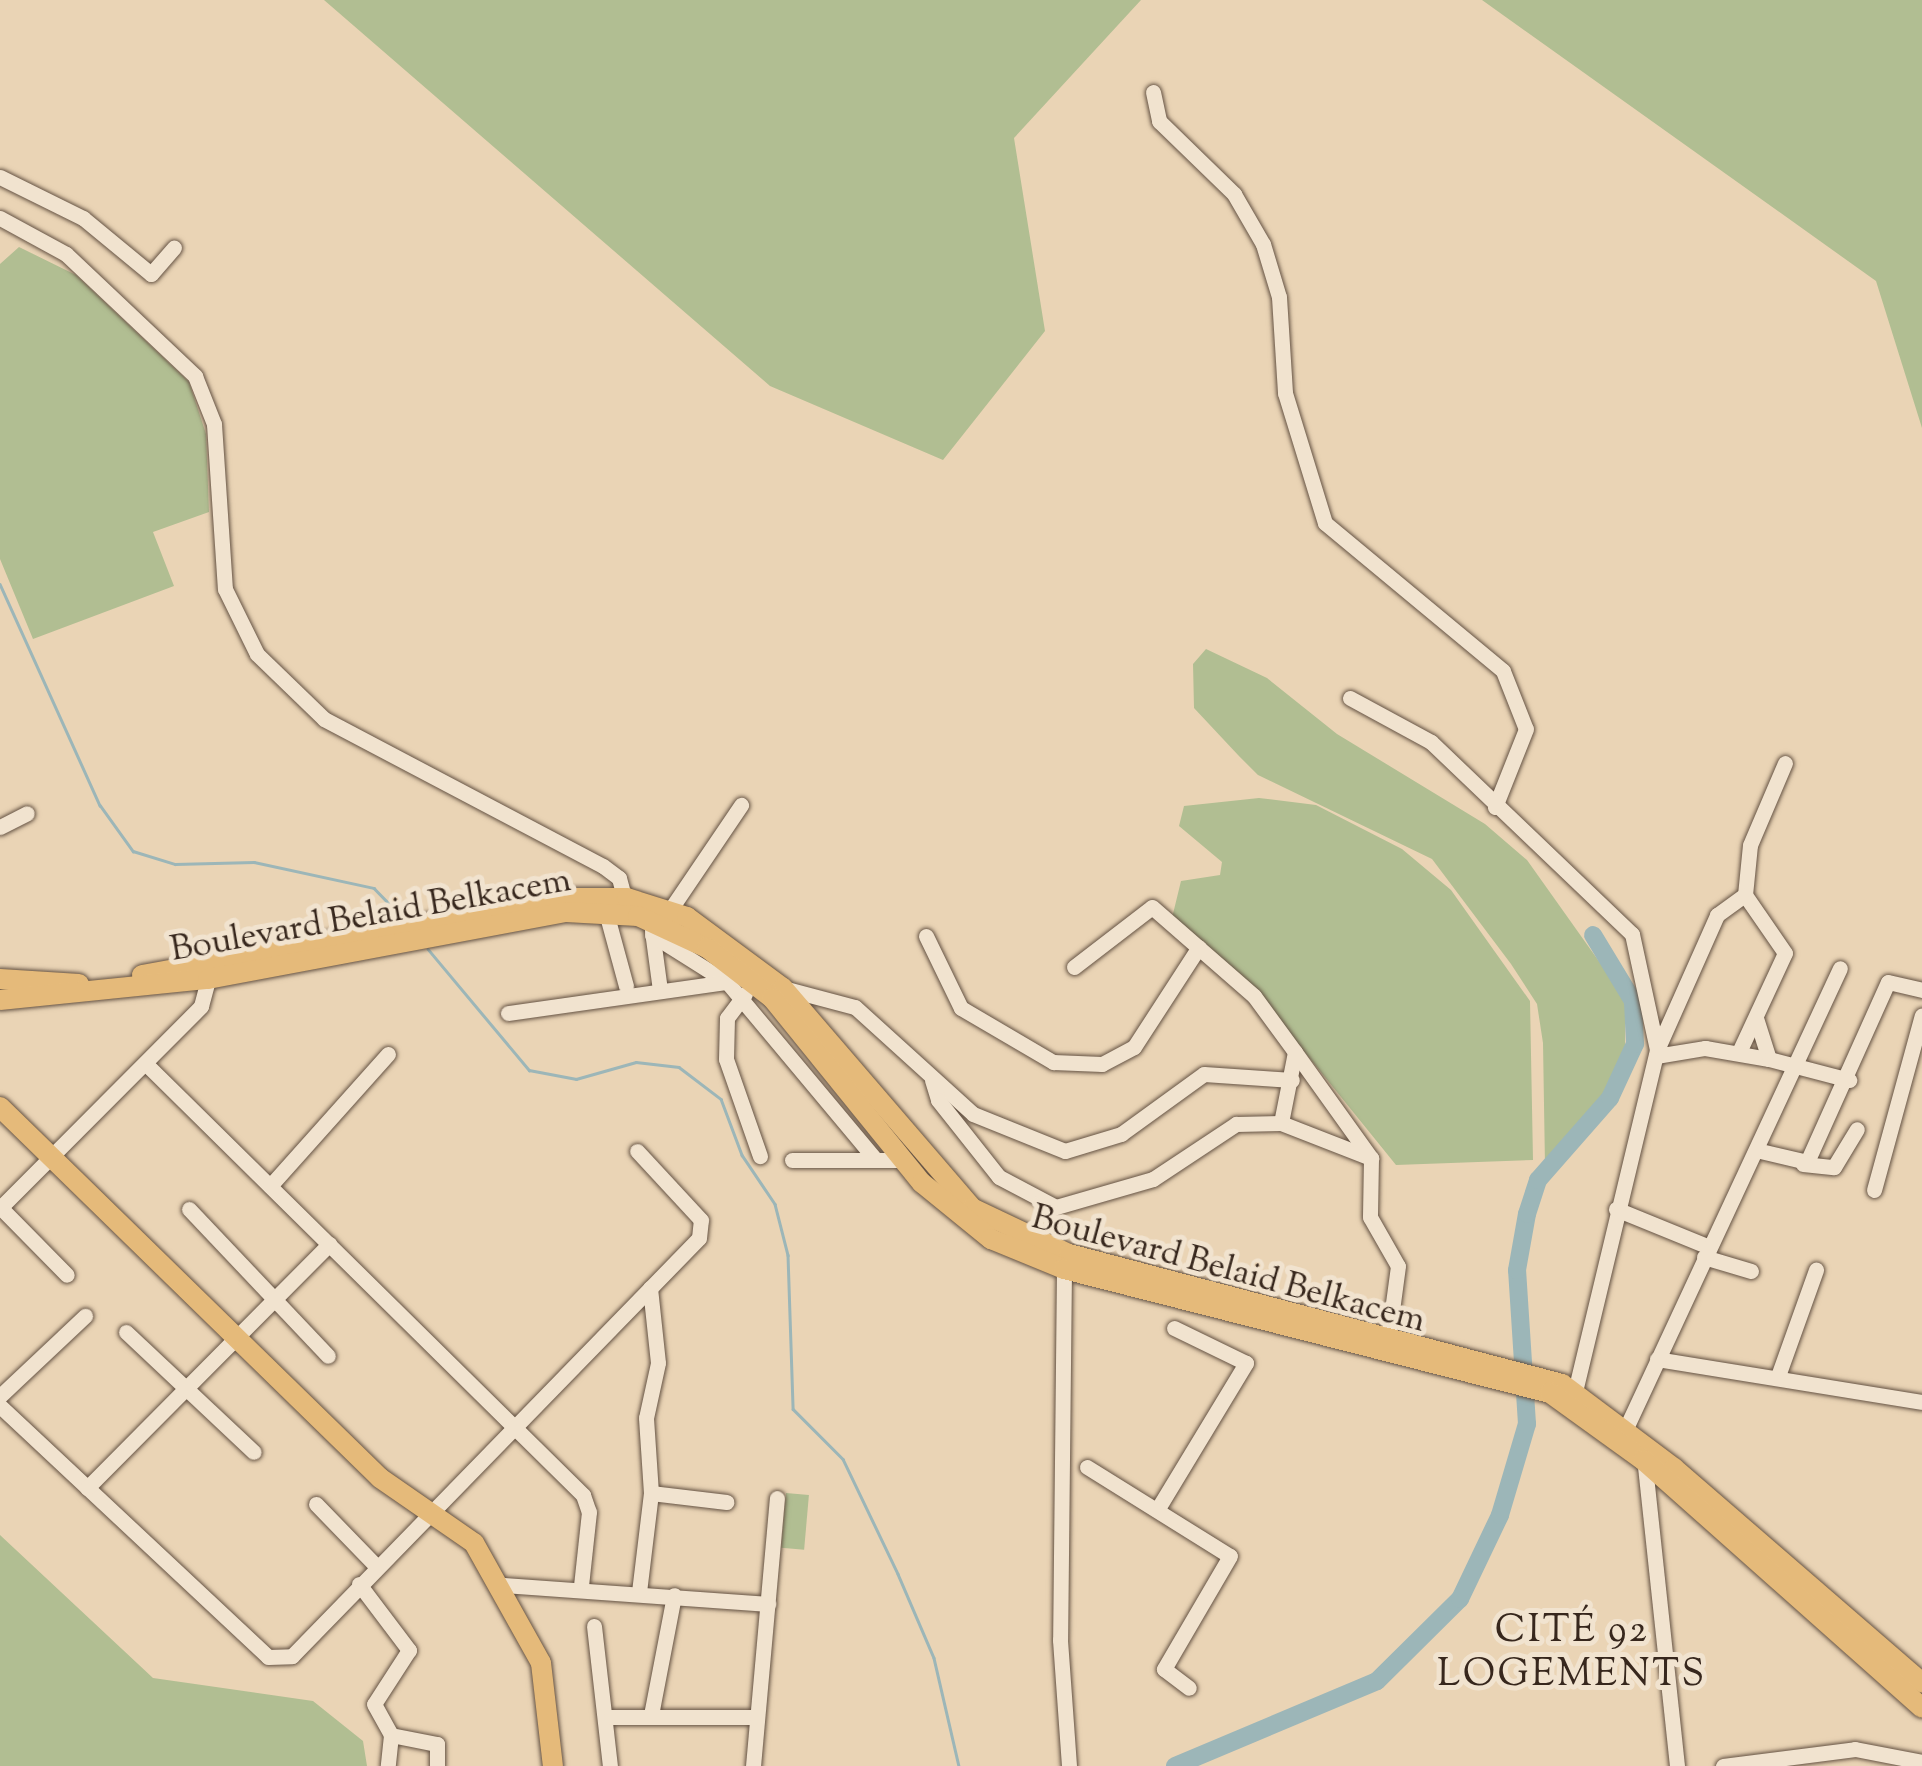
<!DOCTYPE html>
<meta charset="utf-8">
<style>
body{margin:0}
#map{position:relative;width:1922px;height:1766px;overflow:hidden;background:#ead4b5;font-family:"Sorts Mill Goudy",serif}
div>[style]{position:absolute}
[style*='--x']{left:calc(var(--x)*1px);top:calc(var(--y)*1px);width:calc(var(--w)*1px);rotate:calc(var(--a)*1deg)}
.green>*{inset:0;background:#b1be92;transform-origin:0 0}
.stream>*{height:2.5px;margin:-1.25px;padding:0 1.25px;transform-origin:1.25px;border-radius:1.25px;background:#9cb6b8}
.river>*{height:18px;margin:-9px;padding:0 9px;transform-origin:9px;border-radius:9px;background:#9cb6b8}
.roads{filter:drop-shadow(0 0 2px #645243) drop-shadow(0 0 2px #645243)}
.minor>*{height:15px;margin:-7.5px;padding:0 7.5px;transform-origin:7.5px;border-radius:7.5px;background:#f1e3cf}
.major>*{height:20px;margin:-10px;padding:0 10px;transform-origin:10px;border-radius:10px;background:#e5ba7a}
span{translate:-50% -50%;white-space:nowrap;text-align:center;line-height:1.15;-webkit-text-stroke:10px #f1e3cf;paint-order:stroke}
.street-label{font-size:35px;color:#37271d}
.neighbourhood-label{font-size:38px;color:#37271d;letter-spacing:2.5px}
</style>
<div id="map">
<div class="green">
<i style="clip-path:polygon(324px 0,1141px 0,1014px 138px,1045px 331px,943px 460px,770px 386px)"></i>
<i style="clip-path:polygon(1482px 0,1922px 0,1922px 428px,1876px 281px)"></i>
<i style="clip-path:polygon(19px 247px,76px 275px,189px 382px,206px 434px,209px 512px,153px 532px,174px 586px,33px 639px,0 559px,0 264px)"></i>
<i style="clip-path:polygon(1206px 649px,1267px 678px,1337px 734px,1485px 824px,1527px 860px,1625px 998px,1625px 1054px,1606px 1095px,1545px 1166px,1543px 1043px,1537px 1004px,1511px 964px,1432px 859px,1258px 775px,1238px 755px,1194px 708px,1193px 664px)"></i>
<i style="clip-path:polygon(1259px 798px,1316px 805px,1402px 849px,1451px 890px,1530px 1001px,1533px 1160px,1396px 1165px,1252px 987px,1171px 922px,1181px 881px,1220px 875px,1222px 862px,1179px 826px,1184px 806px)"></i>
<i style="left:786px;top:1493px;width:23px;height:55px;rotate:5deg"></i>
<i style="clip-path:polygon(0 1535px,153px 1678px,313px 1701px,363px 1741px,367px 1766px,0 1766px)"></i>
</div>
<div class="stream">
<i style="--x:0;--y:584;--w:243;--a:65.7"></i>
<i style="--x:100;--y:805;--w:57;--a:54.3"></i>
<i style="--x:133;--y:851;--w:44;--a:17.2"></i>
<i style="--x:175;--y:864;--w:79;--a:-1.5"></i>
<i style="--x:254;--y:862;--w:123;--a:12.2"></i>
<i style="--x:374;--y:888;--w:43;--a:45.9"></i>
<i style="--x:428;--y:949;--w:158;--a:50.1"></i>
<i style="--x:529;--y:1070;--w:48;--a:10.8"></i>
<i style="--x:576;--y:1079;--w:62;--a:-15.8"></i>
<i style="--x:636;--y:1062;--w:43;--a:6.6"></i>
<i style="--x:679;--y:1067;--w:53;--a:37.3"></i>
<i style="--x:721;--y:1099;--w:60;--a:69.4"></i>
<i style="--x:742;--y:1155;--w:59;--a:56"></i>
<i style="--x:775;--y:1204;--w:53;--a:75.7"></i>
<i style="--x:788;--y:1255;--w:154;--a:88.1"></i>
<i style="--x:793;--y:1409;--w:71;--a:45"></i>
<i style="--x:843;--y:1459;--w:127;--a:64.4"></i>
<i style="--x:898;--y:1574;--w:91;--a:66.8"></i>
<i style="--x:934;--y:1658;--w:111;--a:77"></i>
</div>
<div class="river">
<i style="--x:1175;--y:1766;--w:219;--a:-22.8"></i>
<i style="--x:1377;--y:1681;--w:117;--a:-44.7"></i>
<i style="--x:1460;--y:1599;--w:93;--a:-64.5"></i>
<i style="--x:1500;--y:1515;--w:95;--a:-73.5"></i>
<i style="--x:1527;--y:1424;--w:154;--a:-93.7"></i>
<i style="--x:1517;--y:1270;--w:57;--a:-79.9"></i>
<i style="--x:1527;--y:1214;--w:36;--a:-72"></i>
<i style="--x:1538;--y:1180;--w:109;--a:-48.7"></i>
<i style="--x:1610;--y:1098;--w:60;--a:-65.2"></i>
<i style="--x:1635;--y:1044;--w:43;--a:-92.7"></i>
<i style="--x:1633;--y:1001;--w:77;--a:-121.2"></i>
</div>
<div class="roads">
<div class="minor">
<i style="--x:1153;--y:92;--w:30;--a:78"></i>
<i style="--x:1159;--y:121;--w:105;--a:44.2"></i>
<i style="--x:1234;--y:194;--w:58;--a:59.9"></i>
<i style="--x:1263;--y:244;--w:55;--a:73.2"></i>
<i style="--x:1279;--y:297;--w:96;--a:86.4"></i>
<i style="--x:1285;--y:393;--w:136;--a:72.9"></i>
<i style="--x:1325;--y:523;--w:231;--a:39.7"></i>
<i style="--x:1503;--y:671;--w:62;--a:68.4"></i>
<i style="--x:1526;--y:729;--w:84;--a:111.7"></i>
<i style="--x:0;--y:177;--w:93;--a:26.3"></i>
<i style="--x:83;--y:218;--w:88;--a:39.5"></i>
<i style="--x:151;--y:274;--w:35;--a:-49"></i>
<i style="--x:0;--y:218;--w:75;--a:28.6"></i>
<i style="--x:66;--y:254;--w:178;--a:43.4"></i>
<i style="--x:195;--y:376;--w:52;--a:68.4"></i>
<i style="--x:214;--y:424;--w:165;--a:86.2"></i>
<i style="--x:225;--y:589;--w:72;--a:63.8"></i>
<i style="--x:257;--y:654;--w:93;--a:44.1"></i>
<i style="--x:324;--y:719;--w:315;--a:27.8"></i>
<i style="--x:603;--y:866;--w:20;--a:37"></i>
<i style="--x:619;--y:878;--w:28;--a:75"></i>
<i style="--x:1350;--y:698;--w:92;--a:28.5"></i>
<i style="--x:1431;--y:742;--w:278;--a:43.7"></i>
<i style="--x:1632;--y:934;--w:119;--a:77.8"></i>
<i style="--x:1657;--y:1050;--w:351;--a:103.5"></i>
<i style="--x:0;--y:827;--w:30;--a:-27"></i>
<i style="--x:604;--y:905;--w:84;--a:74.8"></i>
<i style="--x:670;--y:910;--w:127;--a:-55.9"></i>
<i style="--x:652;--y:931;--w:60;--a:82.3"></i>
<i style="--x:652;--y:935;--w:89;--a:32.1"></i>
<i style="--x:926;--y:936;--w:80;--a:64.1"></i>
<i style="--x:961;--y:1008;--w:107;--a:30.4"></i>
<i style="--x:1053;--y:1062;--w:49;--a:2.3"></i>
<i style="--x:1102;--y:1064;--w:36;--a:-28"></i>
<i style="--x:1134;--y:1047;--w:119;--a:-57"></i>
<i style="--x:1074;--y:967;--w:98;--a:-37.6"></i>
<i style="--x:1152;--y:907;--w:135;--a:41.1"></i>
<i style="--x:1254;--y:996;--w:69;--a:53.8"></i>
<i style="--x:1295;--y:1052;--w:72;--a:101.2"></i>
<i style="--x:1281;--y:1123;--w:97;--a:21.3"></i>
<i style="--x:1371;--y:1158;--w:59;--a:91"></i>
<i style="--x:1370;--y:1217;--w:56;--a:60.3"></i>
<i style="--x:1398;--y:1266;--w:82;--a:97.7"></i>
<i style="--x:783;--y:988;--w:74;--a:14.8"></i>
<i style="--x:855;--y:1007;--w:159;--a:42.2"></i>
<i style="--x:973;--y:1114;--w:99;--a:21.9"></i>
<i style="--x:1065;--y:1151;--w:59;--a:-16.9"></i>
<i style="--x:1121;--y:1134;--w:102;--a:-35.9"></i>
<i style="--x:1204;--y:1074;--w:88;--a:3.9"></i>
<i style="--x:745;--y:994;--w:30;--a:127"></i>
<i style="--x:727;--y:1018;--w:41;--a:91.4"></i>
<i style="--x:726;--y:1059;--w:103;--a:70.7"></i>
<i style="--x:508;--y:1013;--w:221;--a:-8.1"></i>
<i style="--x:727;--y:982;--w:229;--a:50.1"></i>
<i style="--x:1657;--y:1050;--w:148;--a:-66"></i>
<i style="--x:1717;--y:915;--w:34;--a:-36"></i>
<i style="--x:1745;--y:895;--w:50;--a:-84.3"></i>
<i style="--x:1750;--y:845;--w:89;--a:-66.9"></i>
<i style="--x:1295;--y:1052;--w:130;--a:54.4"></i>
<i style="--x:1739;--y:1052;--w:109;--a:-65.1"></i>
<i style="--x:1785;--y:953;--w:70;--a:-124.6"></i>
<i style="--x:1656;--y:1056;--w:50;--a:-9.3"></i>
<i style="--x:1705;--y:1048;--w:65;--a:9.8"></i>
<i style="--x:1769;--y:1059;--w:43;--a:-107.6"></i>
<i style="--x:1769;--y:1059;--w:83;--a:14.7"></i>
<i style="--x:146;--y:1064;--w:614;--a:44.6"></i>
<i style="--x:583;--y:1495;--w:18;--a:71"></i>
<i style="--x:589;--y:1512;--w:74;--a:96.2"></i>
<i style="--x:932;--y:1080;--w:21;--a:73"></i>
<i style="--x:938;--y:1100;--w:98;--a:51.6"></i>
<i style="--x:999;--y:1177;--w:64;--a:27.8"></i>
<i style="--x:1056;--y:1207;--w:101;--a:-16.1"></i>
<i style="--x:1153;--y:1179;--w:100;--a:-33.5"></i>
<i style="--x:1236;--y:1124;--w:45;--a:-1.3"></i>
<i style="--x:1756;--y:1150;--w:52;--a:13.2"></i>
<i style="--x:1807;--y:1162;--w:197;--a:-65.8"></i>
<i style="--x:1888;--y:982;--w:35;--a:13"></i>
<i style="--x:792;--y:1160;--w:112;--a:0"></i>
<i style="--x:1803;--y:1164;--w:31;--a:6"></i>
<i style="--x:1834;--y:1167;--w:44;--a:-58.8"></i>
<i style="--x:270;--y:1186;--w:177;--a:-48.2"></i>
<i style="--x:1874;--y:1190;--w:181;--a:-74.7"></i>
<i style="--x:0;--y:1207;--w:95;--a:45.4"></i>
<i style="--x:0;--y:1208;--w:285;--a:-45.1"></i>
<i style="--x:201;--y:1006;--w:28;--a:-75"></i>
<i style="--x:189;--y:1209;--w:202;--a:46.6"></i>
<i style="--x:1616;--y:1209;--w:100;--a:22.2"></i>
<i style="--x:1704;--y:1257;--w:49;--a:16.6"></i>
<i style="--x:1064;--y:1269;--w:371;--a:90.6"></i>
<i style="--x:1060;--y:1640;--w:126;--a:85.9"></i>
<i style="--x:650;--y:1288;--w:75;--a:83.9"></i>
<i style="--x:658;--y:1363;--w:56;--a:102.3"></i>
<i style="--x:646;--y:1418;--w:75;--a:86.2"></i>
<i style="--x:126;--y:1332;--w:175;--a:43.2"></i>
<i style="--x:1657;--y:1359;--w:268;--a:9.2"></i>
<i style="--x:1778;--y:1376;--w:113;--a:-70.3"></i>
<i style="--x:0;--y:1396;--w:117;--a:-43.3"></i>
<i style="--x:0;--y:1406;--w:367;--a:43.1"></i>
<i style="--x:268;--y:1657;--w:24;--a:-2"></i>
<i style="--x:292;--y:1656;--w:583;--a:-45.76"></i>
<i style="--x:699;--y:1238;--w:18;--a:-84"></i>
<i style="--x:701;--y:1220;--w:94;--a:-132.8"></i>
<i style="--x:1626;--y:1428;--w:507;--a:-65.05"></i>
<i style="--x:1644;--y:1457;--w:311;--a:83.9"></i>
<i style="--x:1087;--y:1467;--w:168;--a:31.9"></i>
<i style="--x:1230;--y:1556;--w:131;--a:120.3"></i>
<i style="--x:1164;--y:1669;--w:31;--a:37"></i>
<i style="--x:87;--y:1488;--w:344;--a:-45.2"></i>
<i style="--x:316;--y:1504;--w:86;--a:45.9"></i>
<i style="--x:1157;--y:1510;--w:172;--a:-58.8"></i>
<i style="--x:1246;--y:1363;--w:80;--a:-154.1"></i>
<i style="--x:359;--y:1584;--w:83;--a:52.9"></i>
<i style="--x:409;--y:1650;--w:64;--a:122.9"></i>
<i style="--x:374;--y:1704;--w:35;--a:61"></i>
<i style="--x:391;--y:1735;--w:31;--a:96"></i>
<i style="--x:504;--y:1585;--w:265;--a:4.1"></i>
<i style="--x:639;--y:1592;--w:100;--a:-83.1"></i>
<i style="--x:651;--y:1493;--w:76;--a:6.8"></i>
<i style="--x:594;--y:1626;--w:141;--a:83.5"></i>
<i style="--x:651;--y:1715;--w:122;--a:-79.1"></i>
<i style="--x:611;--y:1717;--w:146;--a:0"></i>
<i style="--x:391;--y:1735;--w:47;--a:11.1"></i>
<i style="--x:437;--y:1744;--w:22;--a:90"></i>
<i style="--x:753;--y:1766;--w:269;--a:-84.9"></i>
<i style="--x:1723;--y:1766;--w:133;--a:-7.3"></i>
<i style="--x:1855;--y:1749;--w:68;--a:11"></i>
</div>
<div class="major">
<i style="--x:142;--y:975;--w:430;--a:-10.3"></i>
<i style="--x:565;--y:898;--w:62;--a:0"></i>
<i style="--x:627;--y:898;--w:63;--a:17.6"></i>
<i style="--x:687;--y:917;--w:119;--a:36.5"></i>
<i style="--x:783;--y:988;--w:290;--a:49.3"></i>
<i style="--x:972;--y:1208;--w:107;--a:25.4"></i>
<i style="--x:1069;--y:1254;--w:510;--a:14.77"></i>
<i style="--x:1562;--y:1384;--w:140;--a:36.9"></i>
<i style="--x:1674;--y:1468;--w:328;--a:40.9"></i>
<i style="--x:0;--y:979;--w:79;--a:3.6"></i>
<i style="--x:0;--y:1000;--w:209;--a:-5.8"></i>
<i style="--x:208;--y:979;--w:364;--a:-10.6"></i>
<i style="--x:566;--y:912;--w:72;--a:3.2"></i>
<i style="--x:638;--y:916;--w:76;--a:24.9"></i>
<i style="--x:707;--y:948;--w:82;--a:37.6"></i>
<i style="--x:772;--y:998;--w:238;--a:51"></i>
<i style="--x:922;--y:1183;--w:89;--a:39.1"></i>
<i style="--x:991;--y:1239;--w:79;--a:22.3"></i>
<i style="--x:1064;--y:1269;--w:502;--a:14.31"></i>
<i style="--x:1550;--y:1393;--w:115;--a:35.8"></i>
<i style="--x:1643;--y:1460;--w:373;--a:41.6"></i>
<i style="--x:0;--y:1107;--w:531;--a:44.31"></i>
<i style="--x:380;--y:1478;--w:114;--a:34.7"></i>
<i style="--x:474;--y:1543;--w:137;--a:60.8"></i>
<i style="--x:541;--y:1663;--w:104;--a:83.4"></i>
</div>
</div>
<div class="street-label">
<span style="left:371px;top:917px;rotate:-10deg">Boulevard Belaid Belkacem</span>
<span style="left:1228px;top:1271px;rotate:15deg">Boulevard Belaid Belkacem</span>
</div>
<div class="neighbourhood-label">
<span style="left:1572px;top:1655px">CITÉ 92<br>LOGEMENTS</span>
</div>
</div>
